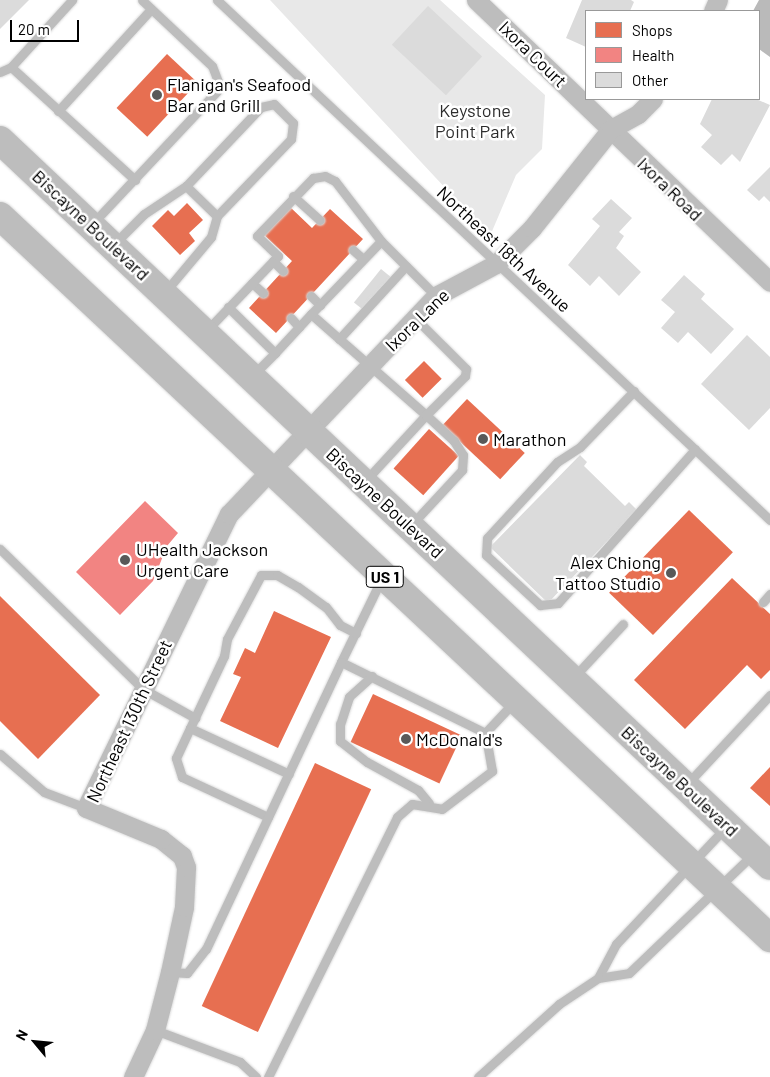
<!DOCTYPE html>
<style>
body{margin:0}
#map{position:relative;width:770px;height:1077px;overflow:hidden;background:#fff;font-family:Barlow,sans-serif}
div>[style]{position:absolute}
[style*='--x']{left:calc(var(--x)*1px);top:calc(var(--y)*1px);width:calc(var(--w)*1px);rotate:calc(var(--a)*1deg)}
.green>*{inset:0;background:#e8e8e8}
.water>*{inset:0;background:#bababa}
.shops>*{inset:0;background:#e76f51;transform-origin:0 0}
.health>*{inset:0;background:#f28482}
.building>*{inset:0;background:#dbdbdb;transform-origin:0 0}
.roads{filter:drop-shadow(0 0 1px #dbdbdb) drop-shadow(0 0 1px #dbdbdb)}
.service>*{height:9px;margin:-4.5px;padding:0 4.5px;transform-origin:4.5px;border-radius:4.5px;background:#bdbdbd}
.minor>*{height:19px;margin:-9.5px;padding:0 9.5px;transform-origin:9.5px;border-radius:9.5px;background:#bdbdbd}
.primary>*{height:28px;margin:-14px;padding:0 14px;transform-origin:14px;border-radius:14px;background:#bdbdbd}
.dots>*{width:14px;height:14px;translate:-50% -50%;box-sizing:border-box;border:2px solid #fff;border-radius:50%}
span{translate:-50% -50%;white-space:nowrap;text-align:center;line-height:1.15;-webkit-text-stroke:5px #fff;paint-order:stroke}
.shield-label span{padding:1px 4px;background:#fff;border:1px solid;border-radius:4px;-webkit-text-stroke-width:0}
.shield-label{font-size:16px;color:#000;font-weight:700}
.street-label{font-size:18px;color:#000}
.poi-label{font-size:18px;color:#000}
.left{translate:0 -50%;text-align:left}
.right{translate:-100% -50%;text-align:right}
.park-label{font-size:18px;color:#2c2c2c}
.legend{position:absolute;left:585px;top:10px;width:175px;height:90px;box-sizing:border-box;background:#fff;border:1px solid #999;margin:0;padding:6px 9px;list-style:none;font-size:15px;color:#000}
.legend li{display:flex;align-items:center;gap:10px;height:25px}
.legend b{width:25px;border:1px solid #999}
.north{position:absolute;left:10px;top:1017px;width:50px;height:50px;-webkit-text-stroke:4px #fff;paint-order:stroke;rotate:298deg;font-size:14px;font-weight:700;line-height:20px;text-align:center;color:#000}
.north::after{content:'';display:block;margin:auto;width:18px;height:22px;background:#000;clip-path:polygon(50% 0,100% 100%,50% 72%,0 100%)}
.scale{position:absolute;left:10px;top:20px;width:69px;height:22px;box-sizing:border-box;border:2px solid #000;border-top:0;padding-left:6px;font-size:15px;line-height:18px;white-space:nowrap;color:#000;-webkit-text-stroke:4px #fff;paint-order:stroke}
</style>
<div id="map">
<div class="green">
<i style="clip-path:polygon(270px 0,440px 0,545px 95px,542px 149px,516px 175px,490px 236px)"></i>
</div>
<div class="water">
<i style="clip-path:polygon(759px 0,770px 0,770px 57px,759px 49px,759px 11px,753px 11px)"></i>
</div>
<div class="shops">
<i style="left:167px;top:54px;width:42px;height:74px;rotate:43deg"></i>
<i style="clip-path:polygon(187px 203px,203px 220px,189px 233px,195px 241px,180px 255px,152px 226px,168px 210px,174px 216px)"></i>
<i style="clip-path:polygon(289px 206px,312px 228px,330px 209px,363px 239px,276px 333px,249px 308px,292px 261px,263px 234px)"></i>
<i style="left:424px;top:361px;width:25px;height:27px;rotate:45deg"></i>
<i style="left:467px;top:399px;width:79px;height:36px;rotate:43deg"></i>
<i style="left:429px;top:429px;width:40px;height:53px;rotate:42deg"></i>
<i style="left:689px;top:510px;width:61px;height:115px;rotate:44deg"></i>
<i style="clip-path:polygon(732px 578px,770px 614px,770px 670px,761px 679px,747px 665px,685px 729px,634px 680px)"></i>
<i style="clip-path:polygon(0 596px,100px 695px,38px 759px,0 721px)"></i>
<i style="clip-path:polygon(274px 611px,331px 637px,278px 748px,220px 721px,241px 677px,233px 674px,245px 648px,255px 653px)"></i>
<i style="left:373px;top:694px;width:98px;height:53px;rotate:25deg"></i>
<i style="left:315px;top:763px;width:62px;height:268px;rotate:25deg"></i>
<i style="clip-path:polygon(770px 767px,770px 806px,750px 788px)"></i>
</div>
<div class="health">
<i style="clip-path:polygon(145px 501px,178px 533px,167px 546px,153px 581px,120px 615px,76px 572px)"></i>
</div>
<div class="building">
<i style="clip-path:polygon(0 0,29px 0,0 29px)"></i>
<i style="clip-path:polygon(582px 0,631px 0,634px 2px,630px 11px,586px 11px,586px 47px,566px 38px)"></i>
<i style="left:428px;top:6px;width:74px;height:53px;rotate:43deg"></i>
<i style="clip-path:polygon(712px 99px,756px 99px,770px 105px,740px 162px,732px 154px,721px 165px,701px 147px,712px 135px,700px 124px)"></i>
<i style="clip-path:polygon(770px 167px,770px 202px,764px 196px,759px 201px,747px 190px)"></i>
<i style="clip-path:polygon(611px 199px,632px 218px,619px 232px,624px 236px,616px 248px,641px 272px,619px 296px,599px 276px,590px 286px,568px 265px,600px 226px,592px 219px)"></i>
<i style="left:381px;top:269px;width:13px;height:43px;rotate:39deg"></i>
<i style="clip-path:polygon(684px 275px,705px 294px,701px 299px,734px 329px,711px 354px,688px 332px,678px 343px,661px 328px,675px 312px,661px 300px)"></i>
<i style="clip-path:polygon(747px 335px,770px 357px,770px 408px,749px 430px,701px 384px)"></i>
<i style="clip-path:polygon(580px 455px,587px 462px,584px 466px,625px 506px,629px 502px,637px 510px,548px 603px,490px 547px)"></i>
</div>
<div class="roads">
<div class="service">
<i style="--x:217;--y:0;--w:759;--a:43.24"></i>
<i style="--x:11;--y:67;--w:168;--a:42.3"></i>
<i style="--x:0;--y:72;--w:12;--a:-24"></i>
<i style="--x:11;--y:67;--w:91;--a:-47.7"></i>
<i style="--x:58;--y:111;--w:138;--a:-47.6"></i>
<i style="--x:186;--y:186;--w:109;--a:-46.5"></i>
<i style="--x:261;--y:107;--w:13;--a:-13"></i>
<i style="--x:274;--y:104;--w:27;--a:45"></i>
<i style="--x:293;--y:123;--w:16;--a:97"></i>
<i style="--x:291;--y:139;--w:107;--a:133.9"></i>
<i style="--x:293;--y:196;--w:36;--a:42"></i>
<i style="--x:93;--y:223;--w:181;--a:-46.8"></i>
<i style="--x:217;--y:91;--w:7;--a:-74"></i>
<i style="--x:219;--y:84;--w:19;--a:-111"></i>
<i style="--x:212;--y:66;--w:96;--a:-136.7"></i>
<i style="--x:114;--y:244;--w:42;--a:-45"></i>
<i style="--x:144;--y:214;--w:50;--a:-33.7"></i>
<i style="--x:186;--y:186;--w:43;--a:44.1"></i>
<i style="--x:217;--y:216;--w:22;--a:106"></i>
<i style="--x:211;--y:237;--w:72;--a:129.9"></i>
<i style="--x:353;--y:250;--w:13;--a:42"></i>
<i style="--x:273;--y:261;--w:14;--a:45"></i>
<i style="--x:252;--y:283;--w:15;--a:42"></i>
<i style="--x:311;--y:296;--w:13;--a:45"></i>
<i style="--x:228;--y:307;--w:66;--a:44.4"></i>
<i style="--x:275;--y:353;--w:53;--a:-47.3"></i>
<i style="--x:291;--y:318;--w:12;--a:48"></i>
<i style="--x:206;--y:331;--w:104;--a:-46.2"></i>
<i style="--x:278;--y:256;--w:29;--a:-136"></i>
<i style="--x:257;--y:236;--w:81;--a:-46"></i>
<i style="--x:313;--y:178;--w:12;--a:-9"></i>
<i style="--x:325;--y:176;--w:11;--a:27"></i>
<i style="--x:335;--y:181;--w:76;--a:52.5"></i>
<i style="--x:339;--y:339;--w:99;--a:-47.5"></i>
<i style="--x:254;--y:374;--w:30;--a:-45"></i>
<i style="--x:634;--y:391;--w:78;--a:134"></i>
<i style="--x:580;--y:447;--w:27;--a:147"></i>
<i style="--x:557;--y:462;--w:103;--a:132.6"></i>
<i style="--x:487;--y:538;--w:17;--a:93"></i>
<i style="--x:486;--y:555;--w:74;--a:42.8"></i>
<i style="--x:540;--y:605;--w:18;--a:-6"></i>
<i style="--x:558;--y:603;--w:206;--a:-48.3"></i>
<i style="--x:365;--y:481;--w:90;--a:-47.3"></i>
<i style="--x:426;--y:415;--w:153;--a:-138.7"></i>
<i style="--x:311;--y:314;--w:101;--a:-46.2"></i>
<i style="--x:381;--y:241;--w:78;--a:45"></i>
<i style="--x:412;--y:524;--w:74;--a:-47.2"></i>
<i style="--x:462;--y:470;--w:15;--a:-86"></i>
<i style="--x:463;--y:455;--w:17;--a:-123"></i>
<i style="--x:454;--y:441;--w:38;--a:-137"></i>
<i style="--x:426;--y:415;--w:55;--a:-45"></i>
<i style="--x:465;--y:376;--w:7;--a:-82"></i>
<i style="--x:466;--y:369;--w:72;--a:-135"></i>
<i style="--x:0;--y:549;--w:200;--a:44.4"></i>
<i style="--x:143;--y:689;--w:60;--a:29.1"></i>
<i style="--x:381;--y:580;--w:91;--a:116"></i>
<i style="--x:341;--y:662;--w:161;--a:26.2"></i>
<i style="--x:763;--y:602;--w:11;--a:-49"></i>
<i style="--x:372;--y:676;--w:31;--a:138"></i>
<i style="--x:349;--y:697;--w:28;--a:108"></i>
<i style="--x:340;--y:724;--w:17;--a:90"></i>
<i style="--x:340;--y:741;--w:34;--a:38"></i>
<i style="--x:367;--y:762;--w:58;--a:28.8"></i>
<i style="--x:418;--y:790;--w:17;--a:50"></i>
<i style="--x:574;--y:677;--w:72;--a:-47.2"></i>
<i style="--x:190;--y:728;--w:80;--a:-64.7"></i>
<i style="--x:224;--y:656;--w:17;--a:-80"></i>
<i style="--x:227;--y:639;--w:72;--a:-62"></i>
<i style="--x:261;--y:575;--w:16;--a:0"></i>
<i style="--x:277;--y:575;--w:24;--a:30"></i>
<i style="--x:298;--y:587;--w:34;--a:36"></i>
<i style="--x:326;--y:607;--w:23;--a:52"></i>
<i style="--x:340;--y:625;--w:18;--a:27"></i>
<i style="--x:485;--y:733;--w:42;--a:-46.9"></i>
<i style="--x:0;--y:754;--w:58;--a:40.8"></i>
<i style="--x:44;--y:792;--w:45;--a:20.9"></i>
<i style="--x:687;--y:784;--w:122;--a:-47"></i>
<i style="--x:268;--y:817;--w:95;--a:-155.1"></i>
<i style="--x:182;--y:777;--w:20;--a:-108"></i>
<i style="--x:176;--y:758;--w:33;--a:-65"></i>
<i style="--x:190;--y:728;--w:109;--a:24.9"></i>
<i style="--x:725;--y:828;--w:159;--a:133.2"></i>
<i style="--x:616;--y:944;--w:38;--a:118"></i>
<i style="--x:598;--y:978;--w:31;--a:-9"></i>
<i style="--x:629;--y:973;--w:172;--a:-43.8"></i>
<i style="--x:170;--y:972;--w:17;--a:3"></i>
<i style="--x:187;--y:973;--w:31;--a:-52"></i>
<i style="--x:206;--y:949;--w:317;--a:-64.8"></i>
<i style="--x:155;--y:1030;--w:91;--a:20.6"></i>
<i style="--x:240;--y:1062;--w:22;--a:43"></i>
<i style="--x:268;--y:1077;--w:290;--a:-63.6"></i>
<i style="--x:397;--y:817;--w:20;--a:-41"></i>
<i style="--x:412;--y:804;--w:30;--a:9"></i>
<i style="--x:442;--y:809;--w:63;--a:-37.2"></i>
<i style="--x:492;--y:771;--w:39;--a:-100"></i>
<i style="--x:478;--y:1077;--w:109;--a:-42"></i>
<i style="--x:559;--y:1004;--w:47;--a:-33.7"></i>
</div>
<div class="minor">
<i style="--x:476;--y:0;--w:407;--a:43.8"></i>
<i style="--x:713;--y:11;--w:12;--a:-66"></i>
<i style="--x:133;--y:1077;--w:52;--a:-64.9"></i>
<i style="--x:155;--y:1030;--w:60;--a:-75.5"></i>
<i style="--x:170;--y:972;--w:66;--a:-77.8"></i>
<i style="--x:184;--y:907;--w:40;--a:-87.1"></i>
<i style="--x:186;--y:867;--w:12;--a:-110"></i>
<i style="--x:182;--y:856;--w:27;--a:-141"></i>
<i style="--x:161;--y:839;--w:81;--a:-157.5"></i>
<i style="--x:86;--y:808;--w:327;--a:-64.1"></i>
<i style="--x:229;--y:514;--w:301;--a:-46.5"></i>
<i style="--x:436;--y:296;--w:68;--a:-28.1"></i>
<i style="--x:496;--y:264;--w:51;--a:-45"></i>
<i style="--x:532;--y:228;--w:127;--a:-51.4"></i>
<i style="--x:611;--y:129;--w:31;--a:-29"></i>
<i style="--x:638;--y:114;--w:21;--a:-45"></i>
</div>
<div class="primary">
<i style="--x:0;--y:140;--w:1058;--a:43.32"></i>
<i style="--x:0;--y:216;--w:1056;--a:43.16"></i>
</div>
</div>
<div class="dots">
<i style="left:157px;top:95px;background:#595959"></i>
<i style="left:483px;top:439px;background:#595959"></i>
<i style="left:125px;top:560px;background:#595959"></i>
<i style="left:671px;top:573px;background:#595959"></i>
<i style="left:406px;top:739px;background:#595959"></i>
</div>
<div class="shield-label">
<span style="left:385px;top:577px">US 1</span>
</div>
<div class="street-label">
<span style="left:533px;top:54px;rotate:44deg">Ixora Court</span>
<span style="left:670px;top:189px;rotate:44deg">Ixora Road</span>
<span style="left:91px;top:225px;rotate:43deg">Biscayne Boulevard</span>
<span style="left:504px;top:249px;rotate:43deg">Northeast 18th Avenue</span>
<span style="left:417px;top:320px;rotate:-44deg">Ixora Lane</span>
<span style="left:385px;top:503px;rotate:43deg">Biscayne Boulevard</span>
<span style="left:129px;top:721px;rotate:-65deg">Northeast 130th Street</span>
<span style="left:680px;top:781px;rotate:43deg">Biscayne Boulevard</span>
</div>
<div class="poi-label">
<span class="left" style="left:167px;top:95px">Flanigan's Seafood<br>Bar and Grill</span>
<span class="left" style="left:493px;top:439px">Marathon</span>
<span class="left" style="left:136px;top:560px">UHealth Jackson<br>Urgent Care</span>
<span class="right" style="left:661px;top:573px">Alex Chiong<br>Tattoo Studio</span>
<span class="left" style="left:416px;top:739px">McDonald's</span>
</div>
<div class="park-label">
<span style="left:475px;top:121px">Keystone<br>Point Park</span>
</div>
<ul class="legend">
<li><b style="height:14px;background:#e76f51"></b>Shops</li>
<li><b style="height:14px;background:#f28482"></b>Health</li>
<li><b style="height:14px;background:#dbdbdb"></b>Other</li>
</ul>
<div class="north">N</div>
<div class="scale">20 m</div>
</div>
